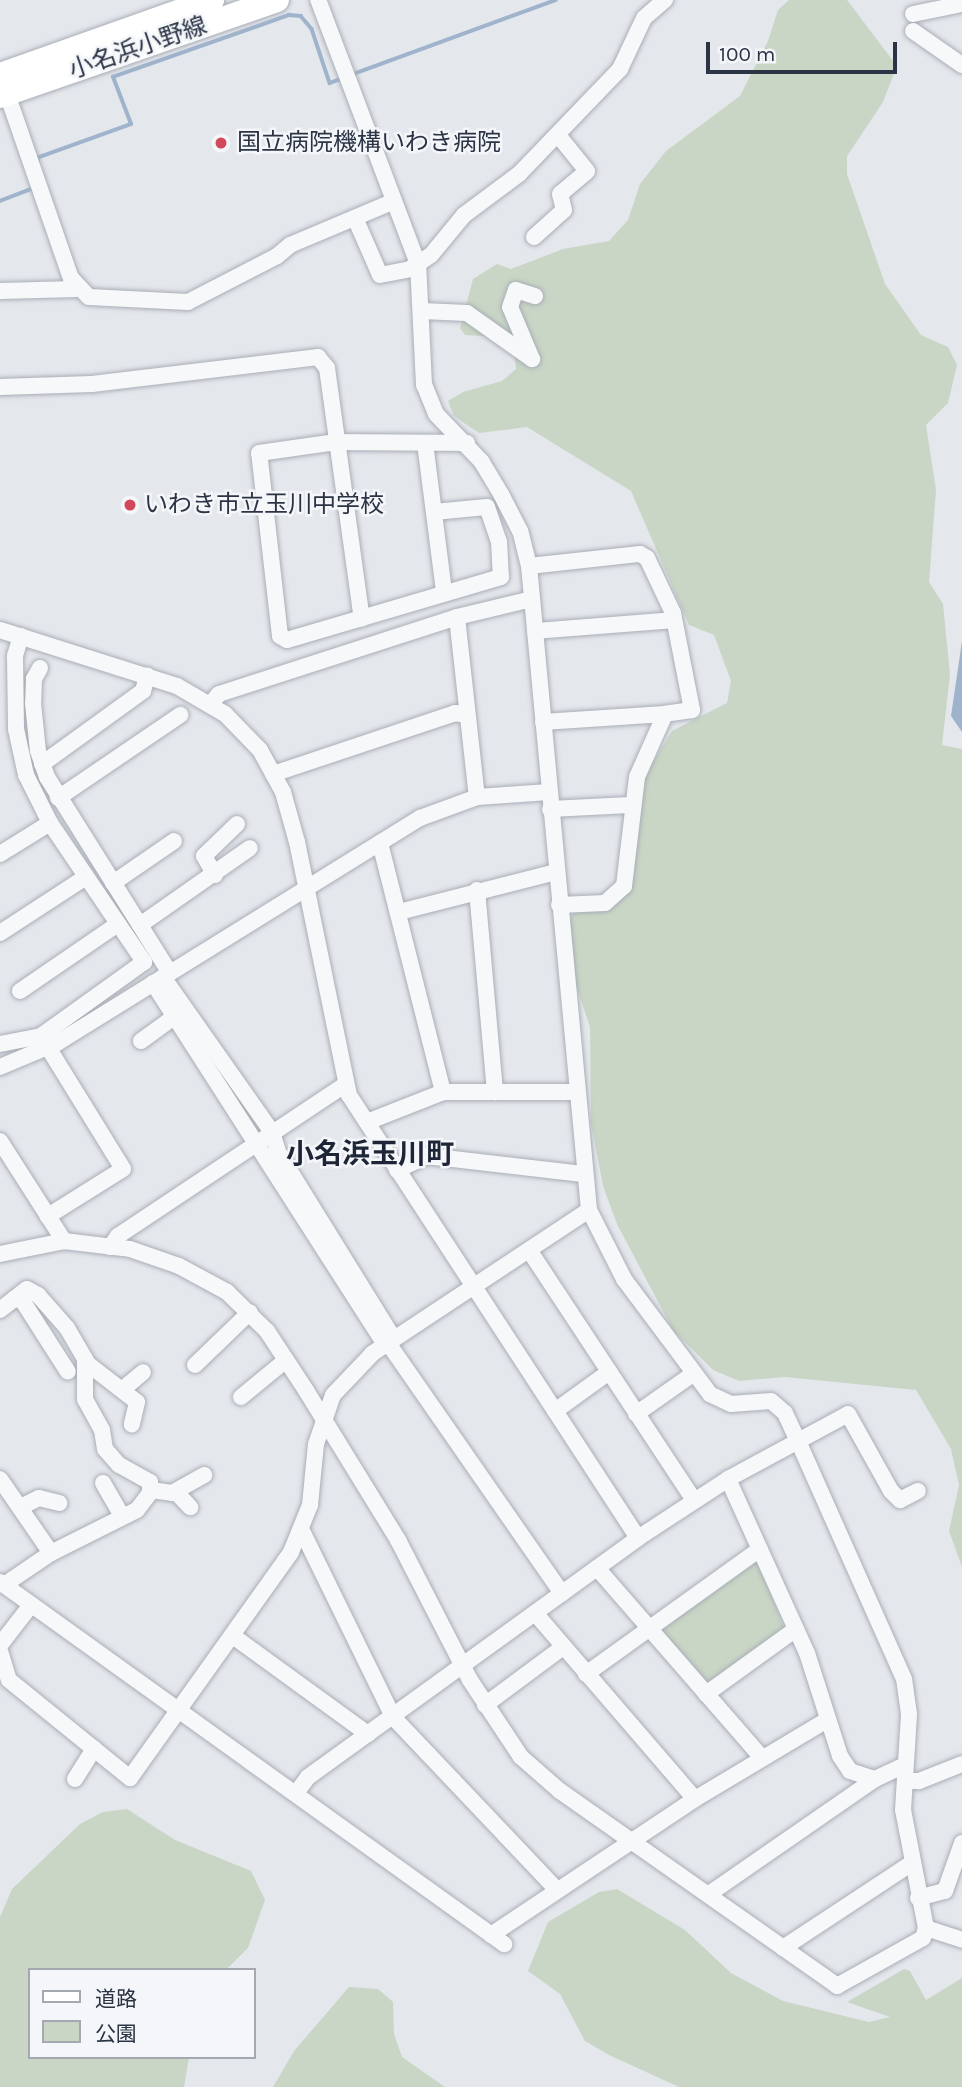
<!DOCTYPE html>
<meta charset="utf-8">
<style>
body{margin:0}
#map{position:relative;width:962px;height:2087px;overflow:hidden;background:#e4e7ec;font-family:Karla,"Noto Sans JP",sans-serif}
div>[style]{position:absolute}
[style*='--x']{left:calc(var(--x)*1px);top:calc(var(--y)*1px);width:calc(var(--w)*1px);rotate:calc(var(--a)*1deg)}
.green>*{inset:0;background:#c9d6c5}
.water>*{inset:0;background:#9fb4cc}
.stream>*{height:3.5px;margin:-1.75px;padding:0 1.75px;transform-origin:1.75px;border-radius:1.75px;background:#9fb4cc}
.roads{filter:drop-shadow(0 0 2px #a9aeb7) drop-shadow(0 0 2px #a9aeb7)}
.street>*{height:16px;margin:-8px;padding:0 8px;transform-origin:8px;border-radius:8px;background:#f7f8fa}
.primary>*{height:24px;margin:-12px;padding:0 12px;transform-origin:12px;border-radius:12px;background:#fff}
.dots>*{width:19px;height:19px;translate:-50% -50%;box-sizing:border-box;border:4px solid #f4f6f9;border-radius:50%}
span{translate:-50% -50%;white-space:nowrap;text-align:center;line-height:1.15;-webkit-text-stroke:5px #f4f6f9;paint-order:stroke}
.street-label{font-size:24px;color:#2b3445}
.poi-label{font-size:24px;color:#2b3445}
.left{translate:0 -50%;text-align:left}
.quarter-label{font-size:28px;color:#1d2536;font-weight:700}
.legend{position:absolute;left:28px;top:1968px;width:228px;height:91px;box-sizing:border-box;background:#f4f6f9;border:2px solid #a4a8b1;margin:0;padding:9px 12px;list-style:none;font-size:21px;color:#2b3445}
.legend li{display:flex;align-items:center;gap:14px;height:35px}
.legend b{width:35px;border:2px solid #a4a8b1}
.scale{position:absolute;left:706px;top:42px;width:191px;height:32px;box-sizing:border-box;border:4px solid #2b3445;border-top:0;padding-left:9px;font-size:21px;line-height:24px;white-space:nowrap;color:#2b3445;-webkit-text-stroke:5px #f4f6f9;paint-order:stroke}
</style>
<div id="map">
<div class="green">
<i style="clip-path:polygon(789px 0,847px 0,897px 66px,883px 102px,847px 156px,847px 174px,885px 284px,921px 335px,948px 347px,957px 365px,948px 403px,926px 425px,936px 490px,929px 582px,943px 604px,950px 675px,942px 745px,962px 749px,962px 1567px,949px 1531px,959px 1485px,951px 1449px,916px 1390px,785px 1377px,739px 1381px,713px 1370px,673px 1330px,617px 1224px,603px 1186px,591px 1123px,590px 1027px,569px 964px,568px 922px,575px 912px,621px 897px,637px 788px,672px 731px,727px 703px,731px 681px,714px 635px,689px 625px,631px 491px,527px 427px,479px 433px,454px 416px,448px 401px,463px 392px,502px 381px,516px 369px,514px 352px,501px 337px,465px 335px,460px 328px,473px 279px,497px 264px,511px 269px,563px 249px,609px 241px,628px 220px,640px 184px,666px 151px,740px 96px,768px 41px,778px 10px)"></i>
<i style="clip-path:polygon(753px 1559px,758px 1561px,785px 1630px,704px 1685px,660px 1633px,660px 1627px)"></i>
<i style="clip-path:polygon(127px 1809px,175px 1840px,251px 1871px,265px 1900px,248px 1948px,226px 1970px,30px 1970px,30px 2057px,189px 2057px,184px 2087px,0 2087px,0 1917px,12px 1889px,80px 1824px,103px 1812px)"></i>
<i style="clip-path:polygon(617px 1889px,685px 1930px,731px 1973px,783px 2001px,869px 2022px,890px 2017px,847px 2002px,904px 1969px,910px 1971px,926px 2000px,962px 1978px,962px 2087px,679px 2087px,609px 2055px,585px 2041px,560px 1994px,528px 1971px,548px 1922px,599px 1892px)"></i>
<i style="clip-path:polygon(349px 1987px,378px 1989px,393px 2002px,394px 2034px,402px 2057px,445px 2087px,273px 2087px,294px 2051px)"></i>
</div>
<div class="water">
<i style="clip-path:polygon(962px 641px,962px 732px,951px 716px)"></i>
</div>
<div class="stream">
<i style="--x:351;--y:75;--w:218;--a:-20.1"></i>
<i style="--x:38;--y:162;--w:4;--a:-104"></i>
<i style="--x:37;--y:158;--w:100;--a:-19.9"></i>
<i style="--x:131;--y:124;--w:50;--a:-111"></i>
<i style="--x:113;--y:77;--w:187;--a:-19.4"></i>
<i style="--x:289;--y:15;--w:12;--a:5"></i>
<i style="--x:301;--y:16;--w:17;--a:50"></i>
<i style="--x:312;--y:29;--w:57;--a:71.6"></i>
<i style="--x:330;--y:83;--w:15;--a:-20"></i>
<i style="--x:0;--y:201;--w:36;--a:-21"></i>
</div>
<div class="roads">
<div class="street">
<i style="--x:913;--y:14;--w:50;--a:-11.5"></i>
<i style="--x:913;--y:31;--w:60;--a:34.8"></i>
<i style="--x:4;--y:85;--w:204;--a:70.9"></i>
<i style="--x:71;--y:278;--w:26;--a:47"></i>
<i style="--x:89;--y:297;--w:99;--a:2.9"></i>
<i style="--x:188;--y:302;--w:100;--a:-27.3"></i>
<i style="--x:277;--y:256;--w:17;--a:-40"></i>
<i style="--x:290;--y:245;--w:113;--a:-22.9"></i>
<i style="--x:355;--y:218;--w:62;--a:66.3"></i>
<i style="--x:380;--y:275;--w:31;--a:-11"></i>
<i style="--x:410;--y:269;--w:25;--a:-34"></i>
<i style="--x:431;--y:255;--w:52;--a:-50.5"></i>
<i style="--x:464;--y:215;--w:69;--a:-36.7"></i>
<i style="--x:519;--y:174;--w:146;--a:-46.1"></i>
<i style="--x:620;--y:69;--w:56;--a:-64.8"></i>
<i style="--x:644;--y:18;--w:28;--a:-41"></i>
<i style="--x:534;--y:237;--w:40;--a:-42"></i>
<i style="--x:564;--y:210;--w:16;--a:-104"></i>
<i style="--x:560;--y:194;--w:35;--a:-40"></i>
<i style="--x:587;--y:171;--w:46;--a:-128.9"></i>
<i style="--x:0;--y:291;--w:76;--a:-1.5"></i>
<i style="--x:422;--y:311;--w:45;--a:2.5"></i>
<i style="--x:467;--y:313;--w:80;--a:35.3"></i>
<i style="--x:532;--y:359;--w:56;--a:-112.9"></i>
<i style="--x:510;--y:307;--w:18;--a:-71"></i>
<i style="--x:516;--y:290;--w:20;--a:18"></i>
<i style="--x:0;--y:387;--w:92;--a:-1.9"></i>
<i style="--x:92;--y:384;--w:228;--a:-6.8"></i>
<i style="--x:318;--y:357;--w:14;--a:51"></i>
<i style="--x:327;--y:368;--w:253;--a:82.1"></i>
<i style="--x:425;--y:443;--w:149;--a:82.7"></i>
<i style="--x:434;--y:512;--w:53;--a:-5.4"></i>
<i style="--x:487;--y:507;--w:36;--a:71"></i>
<i style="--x:499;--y:541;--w:36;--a:87"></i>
<i style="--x:501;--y:577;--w:223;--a:163.6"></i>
<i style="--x:287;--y:640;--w:8;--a:-150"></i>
<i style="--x:280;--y:636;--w:184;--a:-96.5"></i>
<i style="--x:259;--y:453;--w:78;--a:-8.1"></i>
<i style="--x:336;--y:442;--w:131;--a:0.4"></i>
<i style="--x:529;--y:566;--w:112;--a:-6.2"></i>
<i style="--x:640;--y:554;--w:8;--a:30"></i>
<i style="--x:647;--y:558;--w:61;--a:64.7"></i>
<i style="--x:673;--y:613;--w:99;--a:78.9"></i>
<i style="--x:692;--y:710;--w:27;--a:172"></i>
<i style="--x:457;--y:617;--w:181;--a:83.7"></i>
<i style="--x:0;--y:630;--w:186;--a:17.6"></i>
<i style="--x:177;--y:686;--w:56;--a:30.3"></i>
<i style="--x:225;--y:714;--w:50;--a:45.8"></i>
<i style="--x:260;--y:750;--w:48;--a:61.3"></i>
<i style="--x:283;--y:792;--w:52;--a:74.4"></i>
<i style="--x:297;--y:842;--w:258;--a:78.4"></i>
<i style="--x:349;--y:1095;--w:529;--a:56.88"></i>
<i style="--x:535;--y:631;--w:139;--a:-4.5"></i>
<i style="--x:21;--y:636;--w:21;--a:107"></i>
<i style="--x:15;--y:656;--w:73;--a:89.2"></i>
<i style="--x:16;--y:729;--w:47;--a:77.7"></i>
<i style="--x:26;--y:775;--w:54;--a:63.4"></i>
<i style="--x:50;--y:823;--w:168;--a:55.9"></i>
<i style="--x:144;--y:962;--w:127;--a:144.3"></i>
<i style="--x:41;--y:1036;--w:156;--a:58.3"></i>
<i style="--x:123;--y:1169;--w:89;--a:147.9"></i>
<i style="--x:40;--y:668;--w:13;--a:119"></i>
<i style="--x:34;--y:679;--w:24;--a:92"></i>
<i style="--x:33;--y:703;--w:48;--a:84.1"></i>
<i style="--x:38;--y:751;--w:28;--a:71"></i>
<i style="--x:47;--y:777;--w:231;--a:57.9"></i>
<i style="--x:210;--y:705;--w:14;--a:-51"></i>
<i style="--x:219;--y:694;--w:250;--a:-17.9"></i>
<i style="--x:457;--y:617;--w:77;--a:-13.5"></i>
<i style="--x:543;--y:722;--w:122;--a:-3.8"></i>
<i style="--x:665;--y:714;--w:69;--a:114"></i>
<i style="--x:637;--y:777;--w:110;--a:96.8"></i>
<i style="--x:624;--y:886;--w:25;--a:138"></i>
<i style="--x:605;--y:903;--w:46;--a:177.5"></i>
<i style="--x:42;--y:764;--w:125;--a:-35.9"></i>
<i style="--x:143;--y:691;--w:16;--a:-75"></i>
<i style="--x:273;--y:774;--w:192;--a:-18.5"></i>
<i style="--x:455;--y:713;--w:11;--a:10"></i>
<i style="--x:58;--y:798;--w:148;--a:-34.2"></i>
<i style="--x:550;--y:809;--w:80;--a:-2.9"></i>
<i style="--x:380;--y:843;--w:257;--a:75.8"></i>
<i style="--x:0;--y:854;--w:59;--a:-31.8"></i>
<i style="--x:215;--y:875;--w:22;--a:-120"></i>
<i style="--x:204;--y:856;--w:46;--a:-44.1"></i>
<i style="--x:113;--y:883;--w:74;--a:-34.5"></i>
<i style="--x:477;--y:890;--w:203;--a:84.9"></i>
<i style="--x:399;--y:912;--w:162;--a:-14.3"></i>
<i style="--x:140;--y:925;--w:134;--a:-35"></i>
<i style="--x:0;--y:933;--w:103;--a:-33.1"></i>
<i style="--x:163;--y:977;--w:189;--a:54.9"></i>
<i style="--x:272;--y:1132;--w:21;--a:73"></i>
<i style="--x:278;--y:1152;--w:220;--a:58.2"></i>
<i style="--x:153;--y:983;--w:430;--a:57.3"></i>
<i style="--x:20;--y:991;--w:119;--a:-34.4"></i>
<i style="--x:141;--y:1041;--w:41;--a:-36"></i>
<i style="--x:0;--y:1044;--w:42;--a:-11"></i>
<i style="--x:0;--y:1067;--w:62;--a:-22.8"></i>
<i style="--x:57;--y:1043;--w:427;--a:-31.8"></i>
<i style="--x:420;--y:818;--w:61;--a:-20.2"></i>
<i style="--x:477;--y:797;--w:72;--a:-4"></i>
<i style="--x:367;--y:1122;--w:82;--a:-21.5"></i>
<i style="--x:443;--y:1092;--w:133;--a:0"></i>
<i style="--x:0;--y:1141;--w:119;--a:57.4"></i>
<i style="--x:397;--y:1170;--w:33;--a:-25"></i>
<i style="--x:427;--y:1156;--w:157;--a:6.6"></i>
<i style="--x:110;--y:1247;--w:14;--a:-54"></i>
<i style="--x:118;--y:1236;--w:274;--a:-33.7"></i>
<i style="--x:529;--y:1250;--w:300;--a:56.6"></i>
<i style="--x:0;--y:1254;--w:65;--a:-11.5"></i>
<i style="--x:64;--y:1241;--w:66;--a:6.9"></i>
<i style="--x:130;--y:1249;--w:52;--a:19.1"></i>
<i style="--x:179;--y:1266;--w:55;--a:28.4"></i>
<i style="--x:227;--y:1292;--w:56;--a:44.3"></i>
<i style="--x:267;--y:1331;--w:73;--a:56.7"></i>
<i style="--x:307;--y:1392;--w:174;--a:58.4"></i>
<i style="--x:398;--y:1540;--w:157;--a:62.8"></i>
<i style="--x:470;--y:1680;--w:92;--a:56.5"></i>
<i style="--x:521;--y:1757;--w:52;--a:41.1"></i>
<i style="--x:560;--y:1791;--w:339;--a:35.1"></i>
<i style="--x:837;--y:1986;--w:98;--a:-29.2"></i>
<i style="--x:923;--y:1938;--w:10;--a:-73"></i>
<i style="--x:926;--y:1928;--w:120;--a:-101"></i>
<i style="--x:903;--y:1810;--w:96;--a:-86.4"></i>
<i style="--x:909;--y:1714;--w:35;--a:-98"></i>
<i style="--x:904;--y:1679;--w:263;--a:-114"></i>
<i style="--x:797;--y:1439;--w:29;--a:-115"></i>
<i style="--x:785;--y:1413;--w:18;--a:-139"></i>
<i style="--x:771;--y:1401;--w:40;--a:175.7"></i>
<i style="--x:731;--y:1404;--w:23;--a:-155"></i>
<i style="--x:710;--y:1394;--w:144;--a:-126.8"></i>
<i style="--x:624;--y:1279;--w:77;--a:-116.9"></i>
<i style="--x:589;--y:1210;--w:647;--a:-95.32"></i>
<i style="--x:529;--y:566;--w:36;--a:-104"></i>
<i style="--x:520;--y:531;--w:42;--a:-117.2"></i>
<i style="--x:501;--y:494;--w:37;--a:-121"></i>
<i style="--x:482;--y:462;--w:66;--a:-133.8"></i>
<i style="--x:436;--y:414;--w:31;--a:-112"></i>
<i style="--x:424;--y:385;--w:121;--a:-92.8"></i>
<i style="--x:418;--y:264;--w:282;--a:-110.7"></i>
<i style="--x:14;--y:1299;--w:16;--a:-38"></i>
<i style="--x:27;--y:1289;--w:13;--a:29"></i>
<i style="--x:38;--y:1295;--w:44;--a:48.7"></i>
<i style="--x:67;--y:1328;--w:42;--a:59.7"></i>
<i style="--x:88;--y:1364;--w:62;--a:37.8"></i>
<i style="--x:137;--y:1402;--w:23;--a:103"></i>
<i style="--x:0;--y:1310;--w:18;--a:-38"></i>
<i style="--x:14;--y:1299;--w:8;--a:7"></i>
<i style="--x:22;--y:1300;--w:85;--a:57.4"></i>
<i style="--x:388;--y:1343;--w:305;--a:55.2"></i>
<i style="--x:195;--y:1365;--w:76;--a:-43.9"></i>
<i style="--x:123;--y:1389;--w:26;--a:-40"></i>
<i style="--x:241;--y:1397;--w:58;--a:-39.4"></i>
<i style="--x:555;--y:1411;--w:67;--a:-35.8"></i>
<i style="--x:636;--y:1414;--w:70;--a:-35.1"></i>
<i style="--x:0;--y:1479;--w:90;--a:55.4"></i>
<i style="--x:728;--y:1479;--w:191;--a:65.6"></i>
<i style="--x:807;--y:1653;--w:108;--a:72.2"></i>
<i style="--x:840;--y:1756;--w:18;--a:56"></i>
<i style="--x:850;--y:1771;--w:26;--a:18"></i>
<i style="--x:103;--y:1483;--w:38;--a:60"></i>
<i style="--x:151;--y:1490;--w:21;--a:8"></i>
<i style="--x:172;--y:1493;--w:37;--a:-29"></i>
<i style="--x:176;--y:1492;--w:21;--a:47"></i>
<i style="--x:21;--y:1507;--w:20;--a:-27"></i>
<i style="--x:39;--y:1498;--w:21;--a:14"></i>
<i style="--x:302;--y:1531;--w:207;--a:63.9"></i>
<i style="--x:393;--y:1717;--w:238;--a:46.5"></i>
<i style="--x:597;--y:1568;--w:252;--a:49"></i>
<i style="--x:0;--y:1582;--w:621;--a:35.69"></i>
<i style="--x:4;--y:1585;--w:57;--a:-34.2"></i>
<i style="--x:51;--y:1553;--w:96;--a:-26.6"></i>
<i style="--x:137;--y:1510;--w:21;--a:-53"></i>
<i style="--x:150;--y:1493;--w:11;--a:-90"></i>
<i style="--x:150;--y:1482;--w:35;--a:-151"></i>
<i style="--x:119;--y:1465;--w:21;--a:-131"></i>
<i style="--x:105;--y:1449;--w:19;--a:-99"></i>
<i style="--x:102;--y:1430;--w:35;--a:-119"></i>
<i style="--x:85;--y:1399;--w:40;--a:-90"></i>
<i style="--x:535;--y:1613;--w:245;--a:49.3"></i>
<i style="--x:233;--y:1636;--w:167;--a:36"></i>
<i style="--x:0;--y:1645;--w:51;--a:-52.2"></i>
<i style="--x:0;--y:1651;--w:30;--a:73"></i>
<i style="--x:9;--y:1680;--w:156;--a:39"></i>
<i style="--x:130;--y:1778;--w:277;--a:-54.5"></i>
<i style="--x:291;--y:1552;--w:51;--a:-68"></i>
<i style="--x:310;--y:1505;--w:61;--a:-84.4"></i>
<i style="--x:316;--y:1444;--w:52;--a:-70.9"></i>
<i style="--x:333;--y:1395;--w:58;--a:-46.4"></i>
<i style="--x:373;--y:1353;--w:259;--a:-33.5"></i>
<i style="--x:586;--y:1674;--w:214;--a:-35.7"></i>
<i style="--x:706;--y:1694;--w:111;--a:-35.8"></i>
<i style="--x:485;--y:1705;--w:97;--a:-36.6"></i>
<i style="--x:75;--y:1779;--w:36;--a:-58"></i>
<i style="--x:905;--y:1781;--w:14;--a:0"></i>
<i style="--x:919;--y:1781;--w:46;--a:-21.6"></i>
<i style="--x:296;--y:1793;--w:20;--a:-53"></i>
<i style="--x:308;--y:1777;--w:407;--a:-35.9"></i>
<i style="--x:638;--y:1538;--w:108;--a:-33.2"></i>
<i style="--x:728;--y:1479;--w:136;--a:-28.4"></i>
<i style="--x:848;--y:1414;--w:88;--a:60.8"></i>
<i style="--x:891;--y:1491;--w:13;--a:45"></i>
<i style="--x:900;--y:1500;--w:20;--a:-27"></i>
<i style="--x:709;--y:1894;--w:202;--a:-34.7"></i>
<i style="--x:875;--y:1779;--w:33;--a:-25"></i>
<i style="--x:918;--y:1898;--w:28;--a:-15"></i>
<i style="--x:945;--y:1891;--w:51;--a:-70.5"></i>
<i style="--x:926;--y:1928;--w:38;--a:18"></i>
<i style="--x:491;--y:1935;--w:245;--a:-33.7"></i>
<i style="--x:695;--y:1799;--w:154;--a:-30.9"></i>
<i style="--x:783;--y:1948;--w:154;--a:-33.4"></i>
</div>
<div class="primary">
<i style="--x:0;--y:75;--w:225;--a:-19.5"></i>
<i style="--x:0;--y:96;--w:293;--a:-19.1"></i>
</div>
</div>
<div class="dots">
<i style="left:221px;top:143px;background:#d1495b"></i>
<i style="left:130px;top:505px;background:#d1495b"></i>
</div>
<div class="street-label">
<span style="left:138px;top:48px;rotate:-19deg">小名浜小野線</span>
</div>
<div class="poi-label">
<span class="left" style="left:237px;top:143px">国立病院機構いわき病院</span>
<span class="left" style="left:144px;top:505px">いわき市立玉川中学校</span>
</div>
<div class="quarter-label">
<span style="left:370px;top:1154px">小名浜玉川町</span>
</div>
<ul class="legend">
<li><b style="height:9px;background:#fff"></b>道路</li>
<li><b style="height:19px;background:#c9d6c5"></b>公園</li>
</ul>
<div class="scale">100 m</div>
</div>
